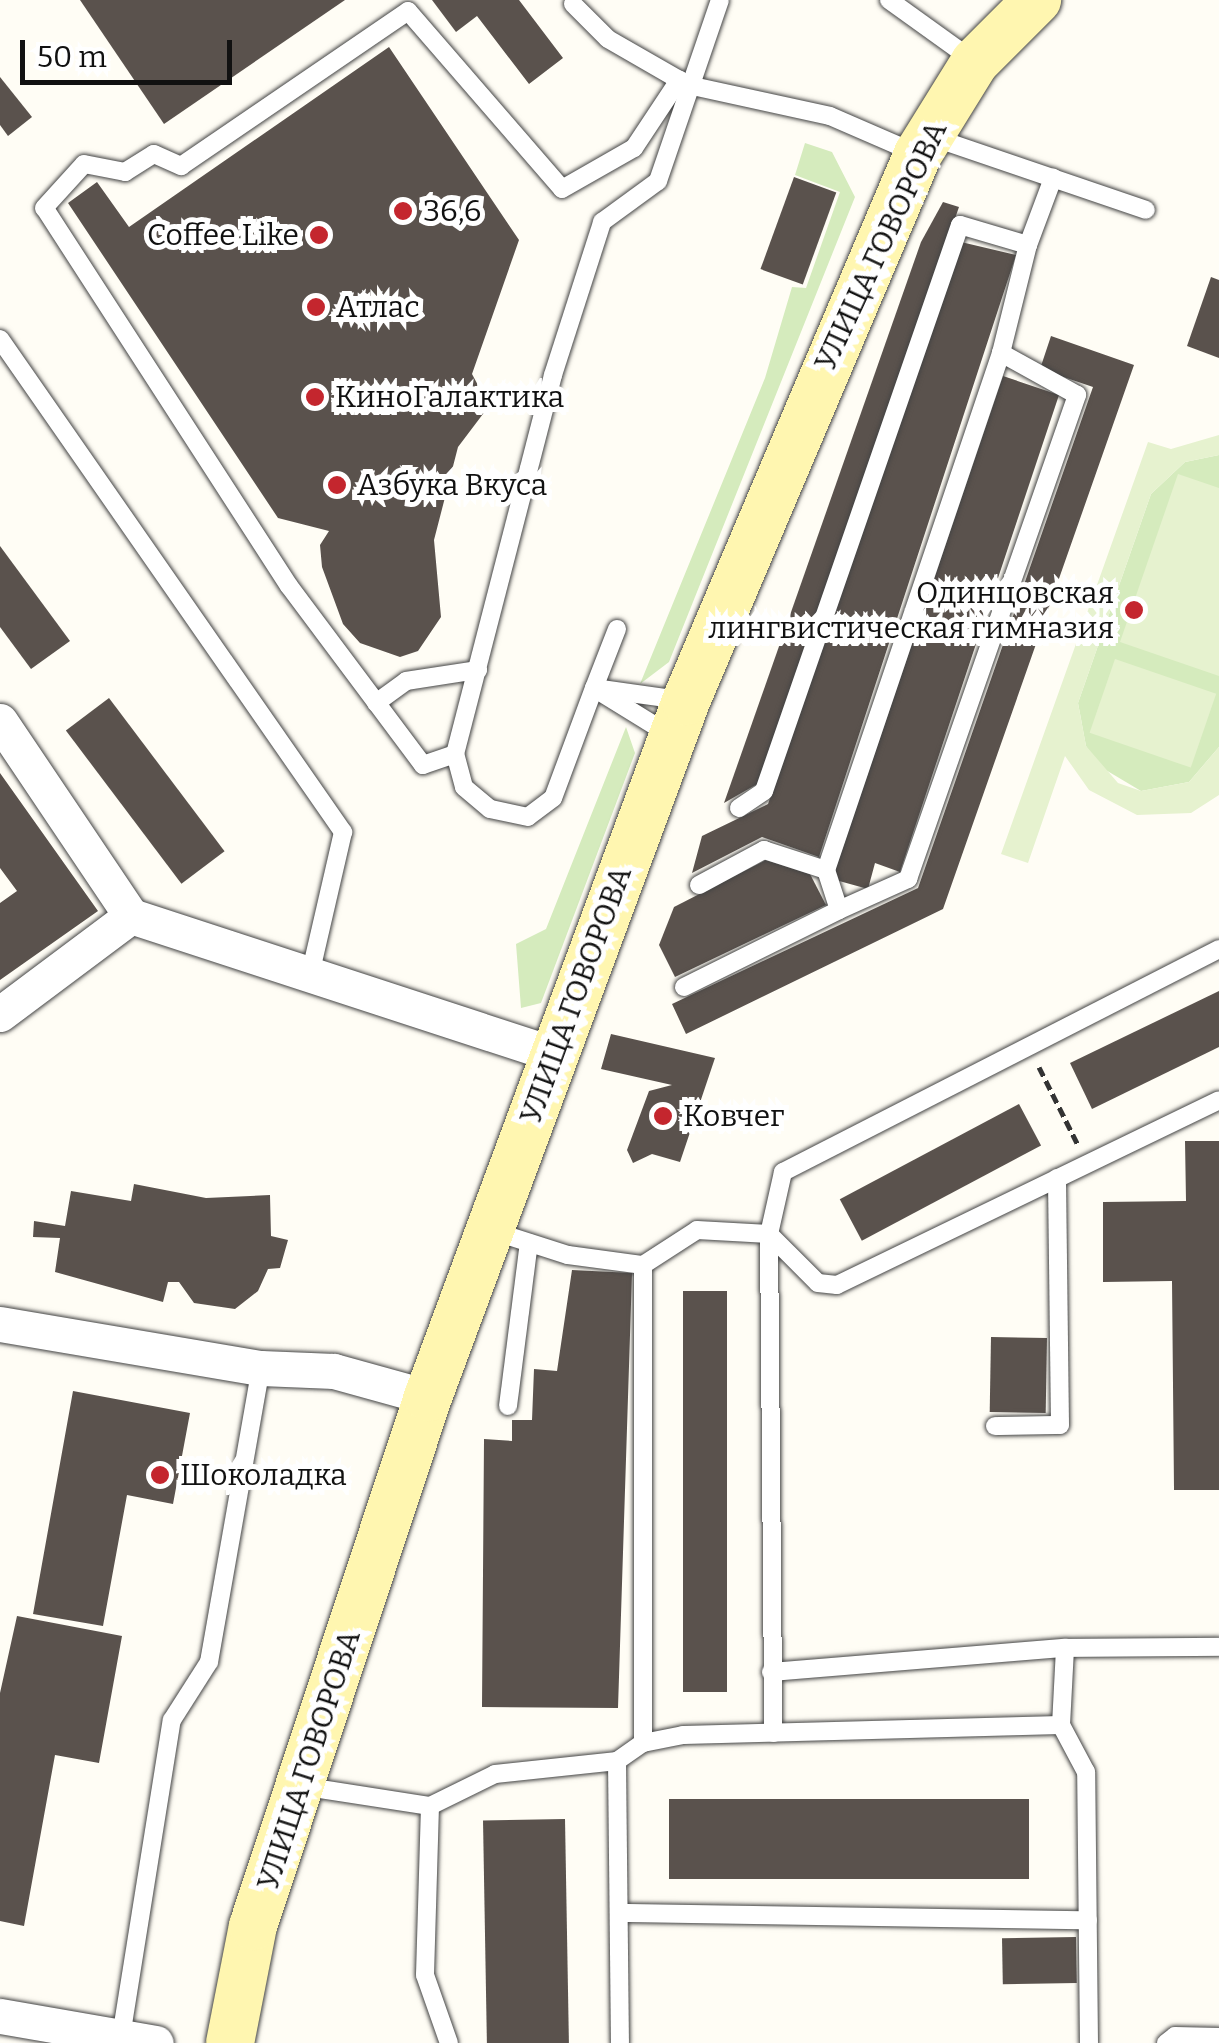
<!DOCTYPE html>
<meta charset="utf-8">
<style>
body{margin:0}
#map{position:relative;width:1219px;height:2043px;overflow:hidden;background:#fffdf5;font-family:Bitter,serif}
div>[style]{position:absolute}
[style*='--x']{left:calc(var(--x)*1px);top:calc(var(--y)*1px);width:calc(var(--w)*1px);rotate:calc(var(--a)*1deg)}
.green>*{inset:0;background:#d5ebbd}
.pitch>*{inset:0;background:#e6f2cf;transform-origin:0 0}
.building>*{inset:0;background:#5a524d;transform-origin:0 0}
.path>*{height:5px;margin-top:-2.5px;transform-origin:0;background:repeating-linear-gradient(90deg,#333 0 10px,transparent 0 15px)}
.roads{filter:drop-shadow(0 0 2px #444) drop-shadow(0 0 2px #444)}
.lane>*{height:18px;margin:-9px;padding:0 9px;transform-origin:9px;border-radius:9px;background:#fff}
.street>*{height:35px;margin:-17.5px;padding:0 17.5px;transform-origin:17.5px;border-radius:17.5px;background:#fff}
.secondary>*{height:48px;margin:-24px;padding:0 24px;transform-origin:24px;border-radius:24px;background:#fff6b0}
.dots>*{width:28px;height:28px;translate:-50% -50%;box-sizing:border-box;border:5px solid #fff;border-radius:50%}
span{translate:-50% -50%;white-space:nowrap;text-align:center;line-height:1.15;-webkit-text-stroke:10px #fff;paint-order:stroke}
.poi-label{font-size:30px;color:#111}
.left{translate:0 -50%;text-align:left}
.right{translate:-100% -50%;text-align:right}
.street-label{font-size:30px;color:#111}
.scale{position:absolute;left:20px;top:40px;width:212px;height:45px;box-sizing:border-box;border:5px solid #111;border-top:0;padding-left:12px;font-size:30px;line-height:35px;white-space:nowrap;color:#111;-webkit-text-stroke:8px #fff;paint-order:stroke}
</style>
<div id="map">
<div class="green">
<i style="clip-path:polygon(805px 143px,832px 152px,855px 197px,669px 662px,640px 684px,765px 378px,792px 287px,806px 288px,840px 192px,795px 175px)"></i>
<i style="clip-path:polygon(1219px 455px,1219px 747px,1189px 782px,1141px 791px,1099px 766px,1086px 746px,1078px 703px,1151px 494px,1185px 462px)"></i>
<i style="clip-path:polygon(626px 727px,635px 753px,541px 1003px,521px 1008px,516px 944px,546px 929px)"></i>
</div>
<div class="pitch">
<i style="clip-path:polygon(1219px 435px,1219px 455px,1185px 462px,1151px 494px,1078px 703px,1086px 746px,1118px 783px,1141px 791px,1189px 782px,1219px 747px,1219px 795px,1191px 813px,1137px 815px,1089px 790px,1065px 756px,1028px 863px,1001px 854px,1148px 442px,1171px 449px)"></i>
<i style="clip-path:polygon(1178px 474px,1219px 488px,1219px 676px,1120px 642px)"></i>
<i style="left:1115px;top:659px;width:107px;height:78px;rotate:19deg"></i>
</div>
<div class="building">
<i style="clip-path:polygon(80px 0,345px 0,164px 124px)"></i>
<i style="clip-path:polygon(432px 0,519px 0,563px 58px,529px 84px,477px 16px,456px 32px)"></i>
<i style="clip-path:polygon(389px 47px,519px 240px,472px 374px,489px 406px,458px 447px,434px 540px,441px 617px,418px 651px,400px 657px,360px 643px,343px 624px,322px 567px,320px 545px,329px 531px,278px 518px,68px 203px,97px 182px,129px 227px)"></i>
<i style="clip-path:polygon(0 77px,32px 117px,8px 136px,0 125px)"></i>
<i style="left:794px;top:177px;width:45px;height:98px;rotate:20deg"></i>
<i style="clip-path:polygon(943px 202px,959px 207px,759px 783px,724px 803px,921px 242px)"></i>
<i style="clip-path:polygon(961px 242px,1016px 255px,819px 857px,762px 837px,692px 873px,702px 836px,768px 804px)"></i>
<i style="clip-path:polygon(1211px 277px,1219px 280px,1219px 358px,1187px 346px)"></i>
<i style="clip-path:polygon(1051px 336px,1134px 365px,943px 909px,686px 1034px,672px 1004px,918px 888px,1093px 387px,1040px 369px)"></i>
<i style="clip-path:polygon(1003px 376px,1059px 395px,900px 872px,875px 863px,868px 889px,832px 879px)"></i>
<i style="clip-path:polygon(0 546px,70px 641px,31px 669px,0 627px)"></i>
<i style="left:109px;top:698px;width:192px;height:54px;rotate:53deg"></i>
<i style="clip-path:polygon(0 773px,98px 911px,0 980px,0 903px,17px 891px,0 868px)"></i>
<i style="clip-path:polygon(766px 860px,810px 874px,826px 905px,675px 977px,659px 945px,674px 907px)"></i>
<i style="clip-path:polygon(1219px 991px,1219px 1047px,1092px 1109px,1070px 1063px)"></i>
<i style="clip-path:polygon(611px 1034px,715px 1058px,680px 1162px,652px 1154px,633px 1163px,627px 1150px,649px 1091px,672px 1085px,601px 1069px)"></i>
<i style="left:1019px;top:1104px;width:47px;height:203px;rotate:62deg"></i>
<i style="clip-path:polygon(1185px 1141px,1219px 1141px,1219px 1490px,1174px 1490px,1172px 1281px,1103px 1282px,1103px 1202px,1186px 1201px)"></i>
<i style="clip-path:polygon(134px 1184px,206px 1198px,270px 1195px,271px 1236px,288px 1240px,280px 1268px,268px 1269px,258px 1291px,235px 1309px,194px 1303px,179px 1282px,168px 1282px,163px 1302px,55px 1272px,60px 1238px,33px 1237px,34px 1221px,65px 1226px,71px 1191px,131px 1201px)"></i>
<i style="clip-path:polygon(572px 1270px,632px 1273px,618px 1708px,482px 1707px,484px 1439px,512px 1441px,512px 1420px,532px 1420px,534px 1369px,557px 1371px)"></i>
<i style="left:683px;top:1291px;width:44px;height:401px"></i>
<i style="left:991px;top:1337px;width:56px;height:75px;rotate:1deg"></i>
<i style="clip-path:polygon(73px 1391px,190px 1413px,173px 1504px,127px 1495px,103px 1626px,33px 1614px)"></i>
<i style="clip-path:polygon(17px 1616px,122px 1636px,99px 1763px,55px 1755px,24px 1926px,0 1921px,0 1693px)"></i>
<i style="left:1029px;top:1799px;width:80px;height:360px;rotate:90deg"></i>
<i style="left:565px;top:1819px;width:224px;height:82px;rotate:89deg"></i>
<i style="left:1076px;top:1937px;width:46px;height:74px;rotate:89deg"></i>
</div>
<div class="path">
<i style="--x:1039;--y:1067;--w:89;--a:63.4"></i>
</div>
<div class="roads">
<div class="lane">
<i style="--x:889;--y:0;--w:105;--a:35.7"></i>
<i style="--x:573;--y:4;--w:49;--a:45"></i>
<i style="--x:608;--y:39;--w:92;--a:29.9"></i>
<i style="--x:688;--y:85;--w:145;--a:12.3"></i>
<i style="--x:830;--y:116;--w:93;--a:23.5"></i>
<i style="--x:929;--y:136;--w:229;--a:18.8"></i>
<i style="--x:0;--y:339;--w:601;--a:55.17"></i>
<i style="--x:343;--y:832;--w:147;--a:103"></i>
<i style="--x:617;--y:629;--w:63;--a:111.3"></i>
<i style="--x:594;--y:688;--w:93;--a:8"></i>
<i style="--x:376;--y:703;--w:37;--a:-36"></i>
<i style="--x:406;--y:681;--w:73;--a:-8.7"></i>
<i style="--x:670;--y:735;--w:89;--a:-148.3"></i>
<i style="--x:594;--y:688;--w:117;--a:110.4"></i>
<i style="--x:553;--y:798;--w:31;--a:143"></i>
<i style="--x:528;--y:817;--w:39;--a:-168"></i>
<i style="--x:490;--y:809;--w:34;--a:-140"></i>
<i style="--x:464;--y:787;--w:34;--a:-105"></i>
<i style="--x:455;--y:754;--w:391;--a:-75.5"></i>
<i style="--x:553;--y:375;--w:161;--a:-72.2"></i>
<i style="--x:602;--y:222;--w:69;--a:-36.2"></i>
<i style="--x:658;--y:181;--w:191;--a:-71.1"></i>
<i style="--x:455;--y:754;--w:34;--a:161"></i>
<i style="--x:423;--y:765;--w:224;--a:-126.8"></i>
<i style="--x:289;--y:586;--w:450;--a:-122.9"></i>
<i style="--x:44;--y:208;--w:59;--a:-47.7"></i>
<i style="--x:84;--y:164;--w:42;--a:11"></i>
<i style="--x:125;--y:172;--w:34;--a:-32"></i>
<i style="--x:154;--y:154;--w:30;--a:24"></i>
<i style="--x:181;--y:166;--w:275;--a:-34.3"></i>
<i style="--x:408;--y:11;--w:235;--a:49.1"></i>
<i style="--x:562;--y:189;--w:83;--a:-29.7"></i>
<i style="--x:634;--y:148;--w:82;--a:-56.5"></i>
<i style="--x:739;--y:808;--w:30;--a:-34"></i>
<i style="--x:764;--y:791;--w:599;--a:-70.9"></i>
<i style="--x:960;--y:225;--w:71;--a:16.4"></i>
<i style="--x:1028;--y:245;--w:72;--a:-69.5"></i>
<i style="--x:699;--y:885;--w:74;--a:-28.3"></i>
<i style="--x:764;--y:850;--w:65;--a:17.9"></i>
<i style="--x:826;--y:870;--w:546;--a:-71.3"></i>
<i style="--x:1001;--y:353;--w:111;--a:-76"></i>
<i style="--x:839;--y:910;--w:76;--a:-24.2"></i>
<i style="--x:908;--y:879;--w:513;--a:-70.75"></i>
<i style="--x:1077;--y:395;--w:87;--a:-151.1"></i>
<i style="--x:1219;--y:949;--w:490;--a:152.9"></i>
<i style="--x:783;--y:1172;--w:64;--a:102.7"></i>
<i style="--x:769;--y:1234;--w:69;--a:45"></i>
<i style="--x:818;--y:1283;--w:19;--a:6"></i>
<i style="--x:837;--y:1285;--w:424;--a:-25.8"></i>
<i style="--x:684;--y:987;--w:173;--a:-26.4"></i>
<i style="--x:839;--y:910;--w:42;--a:-108"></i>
<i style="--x:490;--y:1230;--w:82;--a:17.8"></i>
<i style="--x:568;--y:1255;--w:76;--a:7.6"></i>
<i style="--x:643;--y:1265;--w:478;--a:90"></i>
<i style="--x:643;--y:1265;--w:64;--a:-32.9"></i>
<i style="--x:697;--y:1230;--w:72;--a:3.2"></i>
<i style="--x:769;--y:1234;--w:499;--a:89.5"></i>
<i style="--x:508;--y:1406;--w:164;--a:-82.7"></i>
<i style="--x:995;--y:1426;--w:65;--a:-0.9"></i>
<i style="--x:1060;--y:1425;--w:247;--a:-90.7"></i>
<i style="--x:771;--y:1672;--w:295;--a:-4.7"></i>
<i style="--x:617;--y:1761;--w:32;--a:-35"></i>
<i style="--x:643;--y:1743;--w:41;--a:-11.3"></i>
<i style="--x:683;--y:1735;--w:378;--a:-1.5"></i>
<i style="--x:301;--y:1786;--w:131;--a:8.8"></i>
<i style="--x:430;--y:1806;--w:72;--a:-26.2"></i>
<i style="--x:495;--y:1774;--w:123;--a:-6.1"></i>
<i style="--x:617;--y:1761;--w:282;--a:89.4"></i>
<i style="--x:430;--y:1806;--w:169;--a:91.7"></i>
<i style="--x:425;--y:1975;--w:72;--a:70.6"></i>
<i style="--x:622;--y:1913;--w:466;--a:0.9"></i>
<i style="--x:120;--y:2043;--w:327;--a:-80.9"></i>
<i style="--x:172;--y:1720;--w:69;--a:-57.5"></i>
<i style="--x:209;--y:1662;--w:299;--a:-80"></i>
<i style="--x:1089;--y:2043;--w:271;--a:-90.6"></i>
<i style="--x:1086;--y:1772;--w:53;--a:-118"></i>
<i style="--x:1061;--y:1725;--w:77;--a:-87"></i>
<i style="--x:1065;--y:1648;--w:154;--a:-0.4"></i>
<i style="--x:1166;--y:2043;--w:11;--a:-38"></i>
<i style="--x:1175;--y:2036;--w:44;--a:1.3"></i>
</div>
<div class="street">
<i style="--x:0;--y:721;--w:235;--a:56.1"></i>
<i style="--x:131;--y:916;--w:444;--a:18.1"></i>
<i style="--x:0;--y:1014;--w:164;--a:-36.8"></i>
<i style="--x:0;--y:1324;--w:265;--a:9.6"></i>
<i style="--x:261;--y:1368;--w:73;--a:2.4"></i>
<i style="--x:334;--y:1371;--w:98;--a:15.5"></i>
<i style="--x:0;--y:2016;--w:158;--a:9.8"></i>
</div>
<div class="secondary">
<i style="--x:230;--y:2043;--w:119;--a:-78.9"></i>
<i style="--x:253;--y:1926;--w:557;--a:-71.7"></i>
<i style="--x:428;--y:1397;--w:742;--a:-69.66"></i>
<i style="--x:686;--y:701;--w:594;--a:-67.02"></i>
<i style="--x:918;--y:154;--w:108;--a:-58.2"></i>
<i style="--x:975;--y:62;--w:88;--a:-45"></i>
</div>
</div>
<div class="dots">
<i style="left:403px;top:211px;background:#c4262e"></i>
<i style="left:319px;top:235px;background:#c4262e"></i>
<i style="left:316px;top:307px;background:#c4262e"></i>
<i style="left:315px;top:397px;background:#c4262e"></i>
<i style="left:337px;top:485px;background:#c4262e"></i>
<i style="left:1134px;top:610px;background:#c4262e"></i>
<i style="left:663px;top:1116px;background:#c4262e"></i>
<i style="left:160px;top:1475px;background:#c4262e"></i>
</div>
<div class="poi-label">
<span class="left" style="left:423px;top:211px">36,6</span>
<span class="right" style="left:299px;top:235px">Coffee Like</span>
<span class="left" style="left:336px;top:307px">Атлас</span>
<span class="left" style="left:335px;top:397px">КиноГалактика</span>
<span class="left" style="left:357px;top:485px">Азбука Вкуса</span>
<span class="right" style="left:1114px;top:610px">Одинцовская<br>лингвистическая гимназия</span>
<span class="left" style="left:683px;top:1116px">Ковчег</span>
<span class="left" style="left:180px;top:1475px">Шоколадка</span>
</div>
<div class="street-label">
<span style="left:881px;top:246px;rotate:-65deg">УЛИЦА ГОВОРОВА</span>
<span style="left:576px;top:995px;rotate:-70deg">УЛИЦА ГОВОРОВА</span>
<span style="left:309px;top:1760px;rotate:-72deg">УЛИЦА ГОВОРОВА</span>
</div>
<div class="scale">50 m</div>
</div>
